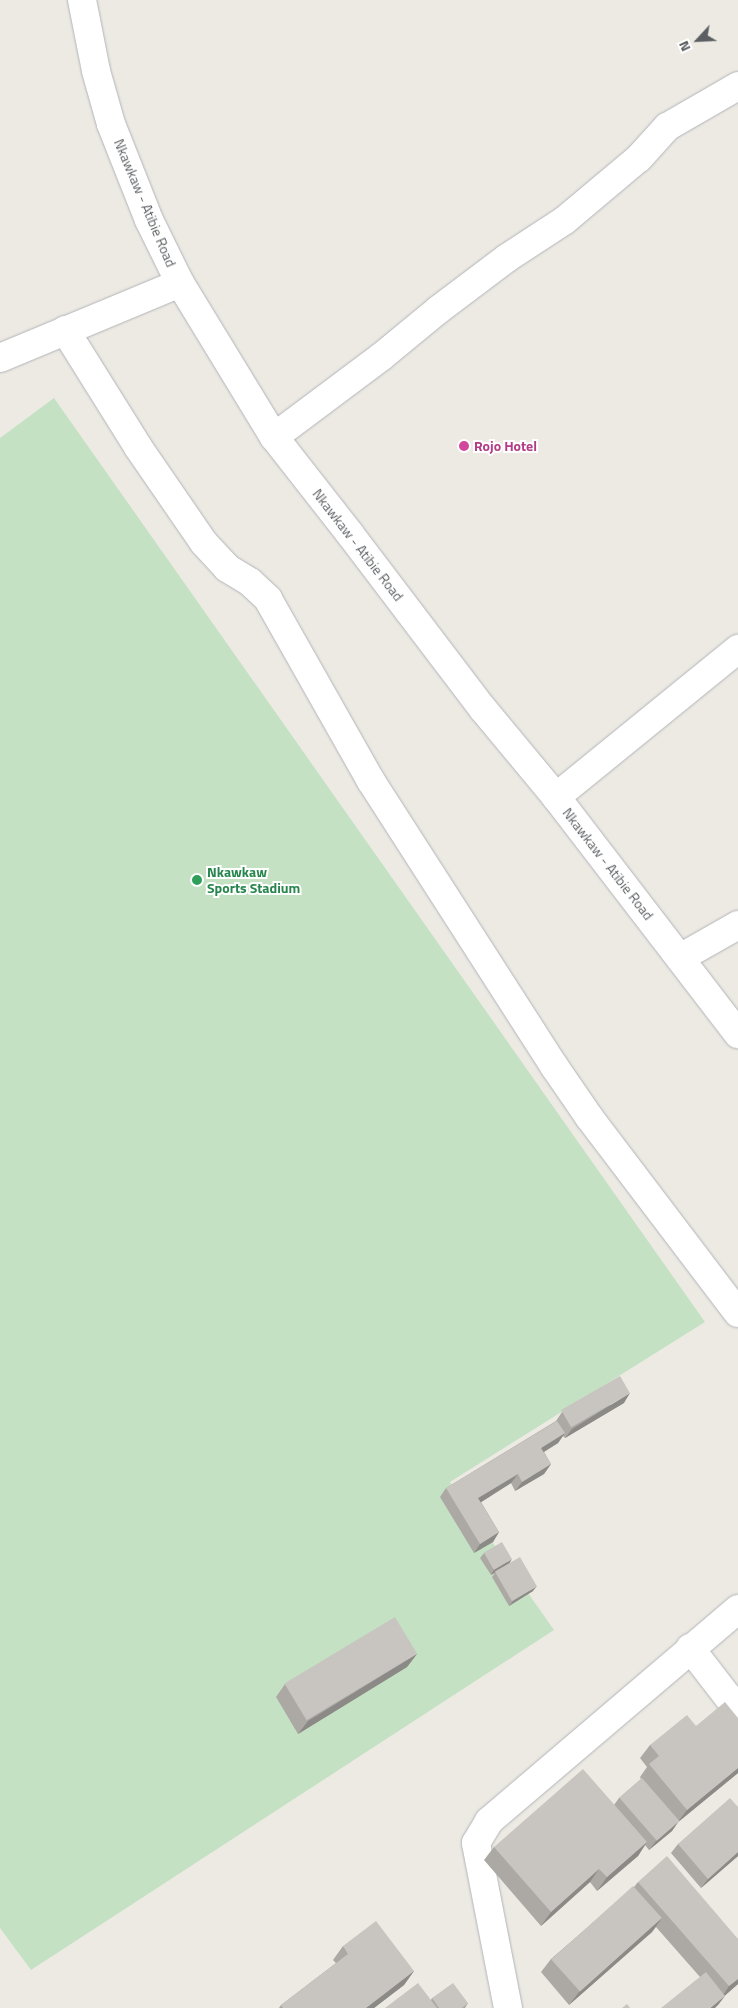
<!DOCTYPE html>
<style>
body{margin:0}
#map{position:relative;width:738px;height:2008px;overflow:hidden;background:#edeae4;font-family:"Titillium Web",sans-serif}
div>[style]{position:absolute}
[style*='--x']{left:calc(var(--x)*1px);top:calc(var(--y)*1px);width:calc(var(--w)*1px);rotate:calc(var(--a)*1deg)}
.green>*{inset:0;background:#c4e2c3}
.roads{filter:drop-shadow(0 0 1px #b1b4b7) drop-shadow(0 0 1px #b1b4b7)}
.street>*{height:28px;margin:-14px;padding:0 14px;transform-origin:14px;border-radius:14px;background:#fff}
.secondary>*{height:28px;margin:-14px;padding:0 14px;transform-origin:14px;border-radius:14px;background:#fff}
.wall>*{inset:0;background:#aca9a5}
.shaded-wall>*{inset:0;background:#8c8a86}
.building>*{inset:0;background:#c8c5c0;transform-origin:0 0}
.dots>*{width:14px;height:14px;translate:-50% -50%;box-sizing:border-box;border:2px solid #fff;border-radius:50%}
span{translate:-50% -50%;white-space:nowrap;text-align:center;line-height:1.15;-webkit-text-stroke:4px #fff;paint-order:stroke}
.street-label{font-size:14px;color:#5c5f62}
.hotel-label{font-size:14px;color:#b23c85;font-weight:700}
.left{translate:0 -50%;text-align:left}
.leisure-label{font-size:14px;color:#27864d;font-weight:700}
.north{position:absolute;left:673px;top:15px;width:50px;height:50px;-webkit-text-stroke:4px #fff;paint-order:stroke;rotate:245deg;font-size:14px;font-weight:700;line-height:20px;text-align:center;color:#5c5f62}
.north::after{content:'';display:block;margin:auto;width:18px;height:22px;background:#5c5f62;clip-path:polygon(50% 0,100% 100%,50% 72%,0 100%)}
</style>
<div id="map">
<div class="green">
<i style="clip-path:polygon(54px 398px,705px 1322px,450px 1482px,554px 1630px,31px 1970px,0 1928px,0 438px)"></i>
</div>
<div class="roads">
<div class="street">
<i style="--x:65;--y:330;--w:138;--a:58"></i>
<i style="--x:138;--y:447;--w:116;--a:55.5"></i>
<i style="--x:204;--y:543;--w:34;--a:47"></i>
<i style="--x:227;--y:568;--w:27;--a:31"></i>
<i style="--x:250;--y:582;--w:25;--a:43"></i>
<i style="--x:268;--y:599;--w:209;--a:60.5"></i>
<i style="--x:371;--y:781;--w:339;--a:57.3"></i>
<i style="--x:554;--y:1066;--w:62;--a:55.5"></i>
<i style="--x:589;--y:1117;--w:246;--a:52.8"></i>
<i style="--x:0;--y:358;--w:195;--a:-22.6"></i>
<i style="--x:274;--y:437;--w:134;--a:-36.8"></i>
<i style="--x:381;--y:357;--w:74;--a:-39.5"></i>
<i style="--x:438;--y:310;--w:86;--a:-37"></i>
<i style="--x:507;--y:258;--w:69;--a:-33.2"></i>
<i style="--x:565;--y:220;--w:97;--a:-40"></i>
<i style="--x:639;--y:158;--w:42;--a:-47.9"></i>
<i style="--x:667;--y:127;--w:82;--a:-30"></i>
<i style="--x:556;--y:797;--w:235;--a:-39.1"></i>
<i style="--x:680;--y:958;--w:67;--a:-29.6"></i>
<i style="--x:690;--y:1648;--w:78;--a:52.3"></i>
<i style="--x:508;--y:2008;--w:168;--a:-101"></i>
<i style="--x:476;--y:1843;--w:26;--a:-59"></i>
<i style="--x:489;--y:1821;--w:327;--a:-40.4"></i>
</div>
<div class="secondary">
<i style="--x:82;--y:0;--w:72;--a:78.8"></i>
<i style="--x:96;--y:71;--w:55;--a:74.2"></i>
<i style="--x:111;--y:124;--w:103;--a:68.4"></i>
<i style="--x:149;--y:220;--w:70;--a:63.8"></i>
<i style="--x:180;--y:283;--w:180;--a:58.6"></i>
<i style="--x:274;--y:437;--w:123;--a:51.9"></i>
<i style="--x:350;--y:534;--w:220;--a:52.8"></i>
<i style="--x:483;--y:709;--w:114;--a:50.3"></i>
<i style="--x:556;--y:797;--w:299;--a:52.5"></i>
</div>
</div>
<div class="wall">
<i style="clip-path:polygon(624px 1403px,565px 1438px,563px 1436px,558px 1443px,544px 1452px,551px 1464px,544px 1474px,515px 1491px,511px 1483px,481px 1502px,499px 1532px,493px 1542px,474px 1553px,440px 1497px,446px 1488px,556px 1421px,562px 1412px)"></i>
<i style="clip-path:polygon(484px 1553px,510px 1563px,533px 1591px,509px 1606px,492px 1577px,495px 1573px,491px 1575px,480px 1558px)"></i>
<i style="clip-path:polygon(417px 1654px,407px 1667px,298px 1734px,276px 1697px,285px 1684px)"></i>
<i style="clip-path:polygon(738px 1718px,738px 1773px,677px 1823px,672px 1831px,649px 1850px,645px 1845px,638px 1856px,597px 1891px,590px 1882px,541px 1926px,484px 1860px,494px 1847px,614px 1805px,619px 1798px,641px 1779px,640px 1777px,647px 1767px,640px 1758px,650px 1745px,696px 1726px)"></i>
<i style="clip-path:polygon(738px 1807px,738px 1856px,701px 1888px,671px 1853px,678px 1844px)"></i>
<i style="clip-path:polygon(638px 1882px,738px 1939px,738px 1984px,725px 1995px,718px 2005px,700px 1977px,656px 1927px,652px 1932px,569px 2005px,541px 1972px,551px 1959px,634px 1887px)"></i>
<i style="clip-path:polygon(343px 1946px,414px 1971px,404px 1985px,374px 2008px,279px 2008px,281px 2005px,336px 1963px,333px 1960px)"></i>
<i style="clip-path:polygon(432px 1998px,468px 2003px,465px 2008px,385px 2008px,431px 2000px)"></i>
</div>
<div class="shaded-wall">
<i style="clip-path:polygon(630px 1393px,624px 1403px,565px 1438px,572px 1429px)"></i>
<i style="clip-path:polygon(565px 1433px,558px 1443px,534px 1458px,541px 1448px)"></i>
<i style="clip-path:polygon(551px 1464px,544px 1474px,515px 1491px,522px 1482px)"></i>
<i style="clip-path:polygon(518px 1474px,511px 1483px,472px 1508px,478px 1498px)"></i>
<i style="clip-path:polygon(499px 1532px,493px 1542px,474px 1553px,480px 1544px)"></i>
<i style="clip-path:polygon(512px 1559px,509px 1564px,491px 1575px,494px 1570px)"></i>
<i style="clip-path:polygon(537px 1586px,533px 1591px,509px 1606px,513px 1601px)"></i>
<i style="clip-path:polygon(417px 1654px,407px 1667px,298px 1734px,308px 1721px)"></i>
<i style="clip-path:polygon(738px 1768px,738px 1773px,677px 1823px,687px 1810px)"></i>
<i style="clip-path:polygon(679px 1821px,672px 1831px,649px 1850px,656px 1841px)"></i>
<i style="clip-path:polygon(647px 1842px,638px 1856px,597px 1891px,607px 1877px)"></i>
<i style="clip-path:polygon(738px 1852px,738px 1856px,701px 1888px,708px 1879px)"></i>
<i style="clip-path:polygon(599px 1869px,590px 1882px,541px 1926px,551px 1912px)"></i>
<i style="clip-path:polygon(662px 1918px,652px 1932px,569px 2005px,579px 1992px)"></i>
<i style="clip-path:polygon(414px 1971px,404px 1985px,374px 2008px,366px 2008px)"></i>
<i style="clip-path:polygon(738px 1979px,738px 1984px,720px 2000px,729px 1986px)"></i>
<i style="clip-path:polygon(725px 1996px,718px 2005px,715px 2008px,710px 2008px)"></i>
</div>
<div class="building">
<i style="left:620px;top:1376px;width:20px;height:68px;rotate:60deg"></i>
<i style="clip-path:polygon(557px 1421px,565px 1433px,541px 1448px,551px 1464px,522px 1482px,518px 1474px,478px 1498px,499px 1532px,480px 1544px,446px 1488px)"></i>
<i style="left:502px;top:1542px;width:20px;height:21px;rotate:60deg"></i>
<i style="left:520px;top:1557px;width:34px;height:29px;rotate:60deg"></i>
<i style="left:395px;top:1617px;width:43px;height:129px;rotate:59deg"></i>
<i style="clip-path:polygon(725px 1702px,738px 1718px,738px 1768px,687px 1810px,649px 1764px,659px 1756px,650px 1745px,687px 1715px,696px 1726px)"></i>
<i style="clip-path:polygon(583px 1769px,647px 1842px,607px 1877px,599px 1869px,551px 1912px,494px 1847px)"></i>
<i style="left:642px;top:1778px;width:57px;height:30px;rotate:49deg"></i>
<i style="clip-path:polygon(730px 1798px,738px 1807px,738px 1852px,708px 1879px,678px 1844px)"></i>
<i style="clip-path:polygon(667px 1856px,738px 1939px,738px 1979px,729px 1986px,638px 1882px)"></i>
<i style="left:633px;top:1886px;width:43px;height:110px;rotate:48deg"></i>
<i style="clip-path:polygon(376px 1921px,414px 1971px,366px 2008px,283px 2008px,281px 2005px,348px 1954px,343px 1946px)"></i>
<i style="clip-path:polygon(706px 1972px,725px 1996px,710px 2008px,661px 2008px)"></i>
<i style="clip-path:polygon(418px 1983px,437px 2008px,385px 2008px)"></i>
<i style="clip-path:polygon(453px 1983px,468px 2003px,462px 2008px,439px 2008px,432px 1998px)"></i>
<i style="clip-path:polygon(627px 2004px,630px 2008px,622px 2008px)"></i>
</div>
<div class="dots">
<i style="left:464px;top:446px;background:#d1479c"></i>
<i style="left:197px;top:880px;background:#2e9e5b"></i>
</div>
<div class="street-label">
<span style="left:145px;top:203px;rotate:67deg">Nkawkaw - Atibie Road</span>
<span style="left:358px;top:545px;rotate:52deg">Nkawkaw - Atibie Road</span>
<span style="left:608px;top:864px;rotate:52deg">Nkawkaw - Atibie Road</span>
</div>
<div class="hotel-label">
<span class="left" style="left:474px;top:446px">Rojo Hotel</span>
</div>
<div class="leisure-label">
<span class="left" style="left:207px;top:880px">Nkawkaw<br>Sports Stadium</span>
</div>
<div class="north">N</div>
</div>
